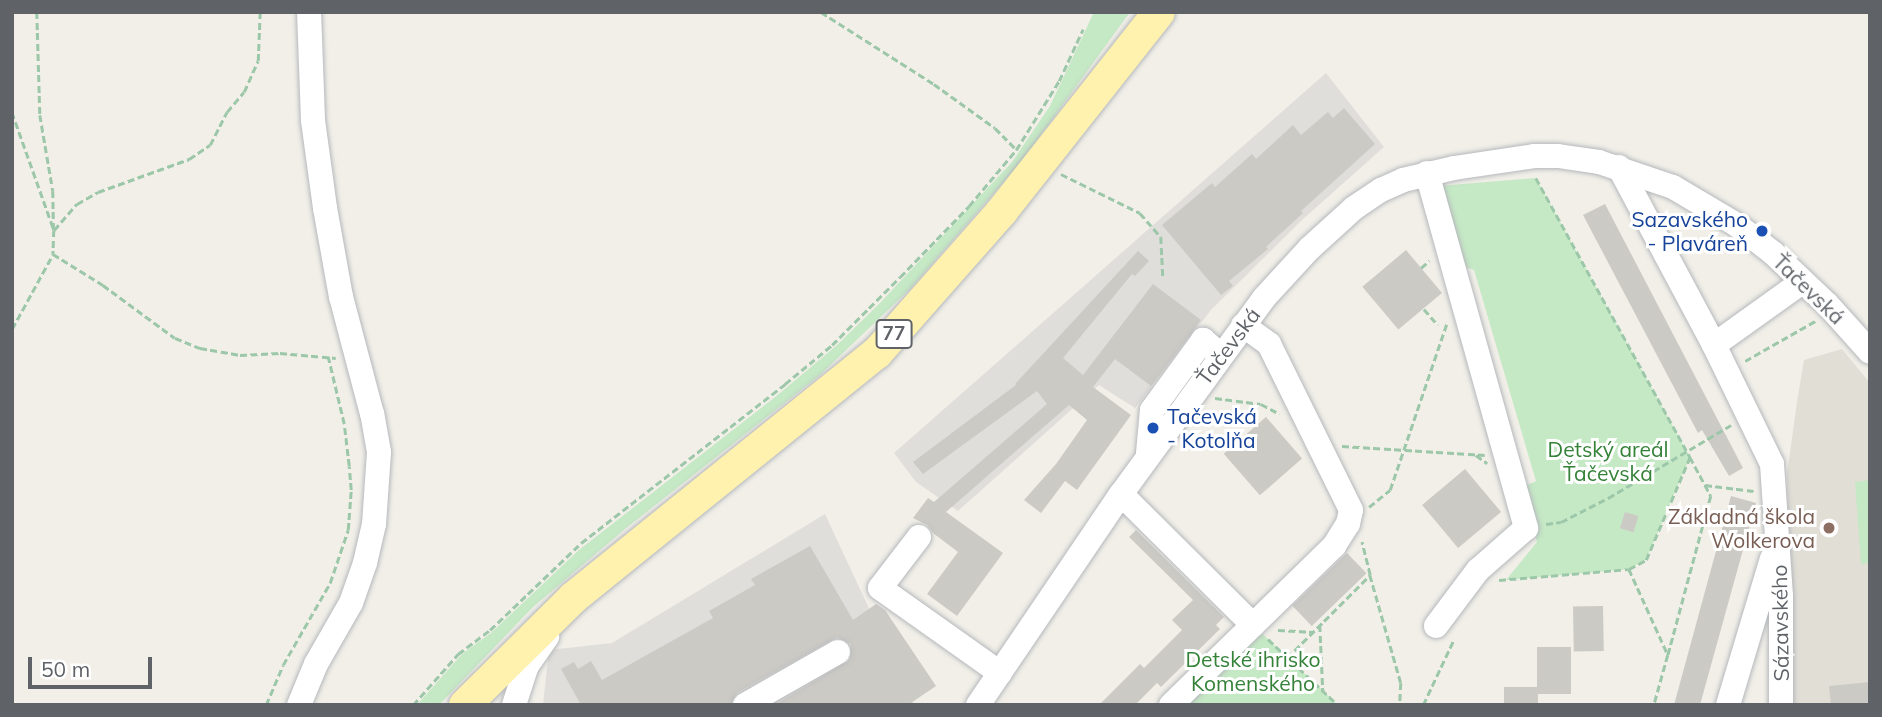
<!DOCTYPE html>
<meta charset="utf-8">
<style>
body{margin:0}
#map{position:relative;width:1882px;height:717px;overflow:hidden;background:#f1efe8;font-family:Mulish,sans-serif}
div>[style]{position:absolute}
[style*='--x']{left:calc(var(--x)*1px);top:calc(var(--y)*1px);width:calc(var(--w)*1px);rotate:calc(var(--a)*1deg)}
.industrial>*{inset:0;background:#e0deda}
.education>*{inset:0;background:#e1ded6}
.green>*{inset:0;background:#c5e8c5}
.building>*{inset:0;background:#cccac5;transform-origin:0 0}
.path>*{height:2.5px;margin-top:-1.25px;transform-origin:0;background:repeating-linear-gradient(90deg,#9cc7a9 0 7px,transparent 0 10.5px)}
.roads{filter:drop-shadow(0 0 2px #b5b8bc) drop-shadow(0 0 2px #b5b8bc)}
.minor>*{height:24px;margin:-12px;padding:0 12px;transform-origin:12px;border-radius:12px;background:#fff}
.major>*{height:32px;margin:-16px;padding:0 16px;transform-origin:16px;border-radius:16px;background:#fff2af}
.dots>*{width:19px;height:19px;translate:-50% -50%;box-sizing:border-box;border:4px solid #fff;border-radius:50%}
span{translate:-50% -50%;white-space:nowrap;text-align:center;line-height:1.15;-webkit-text-stroke:6px #fff;paint-order:stroke}
.shield-label span{padding:2px 5px;background:#fff;border:2px solid;border-radius:5px;-webkit-text-stroke-width:0}
.shield-label{font-size:19px;color:#5f6368;font-weight:700}
.transit-label{font-size:21px;color:#164399}
.right{translate:-100% -50%;text-align:right}
.left{translate:0 -50%;text-align:left}
.street-label{font-size:21px;color:#5f6368}
.park-label{font-size:21px;color:#348238}
.education-label{font-size:21px;color:#785e54}
.frame{position:absolute;inset:0;border:14px solid #5f6368;pointer-events:none}
.scale{position:absolute;left:28px;top:657px;width:124px;height:32px;box-sizing:border-box;border:4px solid #5f6368;border-top:0;padding-left:9px;font-size:21px;line-height:24px;white-space:nowrap;color:#5f6368;-webkit-text-stroke:5px #fff;paint-order:stroke}
</style>
<div id="map">
<div class="industrial">
<i style="clip-path:polygon(1326px 73px,1384px 147px,1302px 220px,1211px 310px,1135px 408px,1099px 385px,958px 511px,916px 482px,894px 453px)"></i>
<i style="clip-path:polygon(825px 514px,914px 705px,543px 705px,549px 650px,612px 643px)"></i>
</div>
<div class="education">
<i style="clip-path:polygon(1842px 349px,1870px 383px,1870px 705px,1792px 705px,1787px 474px,1797px 402px,1804px 360px)"></i>
</div>
<div class="green">
<i style="clip-path:polygon(1094px 12px,1130px 12px,1022px 161px,911px 288px,820px 375px,625px 529px,533px 607px,439px 705px,417px 705px,462px 654px,491px 633px,579px 550px,774px 398px,836px 346px,880px 303px,1012px 162px,1050px 106px)"></i>
<i style="clip-path:polygon(1536px 178px,1690px 457px,1646px 560px,1629px 569px,1506px 580px,1537px 542px,1521px 488px,1536px 481px,1474px 270px,1463px 266px,1439px 186px)"></i>
<i style="clip-path:polygon(1870px 480px,1870px 563px,1861px 564px,1855px 482px)"></i>
<i style="clip-path:polygon(1253px 625px,1338px 705px,1170px 705px)"></i>
</div>
<div class="building">
<i style="clip-path:polygon(1344px 108px,1375px 144px,1301px 211px,1303px 213px,1266px 247px,1268px 249px,1229px 281px,1233px 286px,1221px 295px,1162px 225px,1212px 183px,1215px 187px,1252px 154px,1256px 159px,1293px 125px,1301px 135px,1328px 112px,1333px 118px)"></i>
<i style="clip-path:polygon(1605px 204px,1743px 468px,1729px 476px,1702px 430px,1698px 433px,1583px 215px)"></i>
<i style="left:1406px;top:250px;width:56px;height:57px;rotate:50deg"></i>
<i style="clip-path:polygon(1138px 251px,1149px 261px,1135px 276px,1132px 274px,1063px 358px,1083px 375px,1153px 284px,1201px 320px,1151px 386px,1115px 359px,1093px 387px,1131px 415px,1077px 490px,1065px 481px,1041px 513px,1024px 500px,1056px 464px,1087px 420px,1069px 405px,946px 512px,1003px 553px,957px 616px,927px 594px,958px 552px,933px 533px,927px 525px,913px 518px,928px 498px,934px 502px,1047px 404px,1037px 391px,923px 474px,913px 462px,1016px 385px,1015px 384px)"></i>
<i style="left:1266px;top:417px;width:55px;height:56px;rotate:49deg"></i>
<i style="left:1465px;top:469px;width:56px;height:56px;rotate:50deg"></i>
<i style="clip-path:polygon(1731px 496px,1756px 503px,1726px 611px,1700px 705px,1674px 705px)"></i>
<i style="left:1625px;top:512px;width:14px;height:17px;rotate:17deg"></i>
<i style="clip-path:polygon(1136px 530px,1224px 617px,1216px 625px,1220px 629px,1161px 687px,1157px 683px,1135px 705px,1099px 705px,1140px 664px,1144px 668px,1182px 630px,1172px 620px,1193px 600px,1129px 537px)"></i>
<i style="clip-path:polygon(810px 546px,853px 620px,876px 604px,885px 610px,936px 686px,908px 705px,775px 705px,850px 660px,851px 644px,837px 637px,738px 692px,730px 705px,581px 705px,561px 669px,574px 662px,578px 669px,591px 661px,602px 680px,713px 618px,709px 611px,755px 585px,751px 579px)"></i>
<i style="left:1347px;top:553px;width:28px;height:76px;rotate:46deg"></i>
<i style="left:1603px;top:606px;width:45px;height:30px;rotate:89deg"></i>
<i style="left:1571px;top:647px;width:47px;height:34px;rotate:90deg"></i>
<i style="clip-path:polygon(1870px 682px,1870px 705px,1831px 705px,1829px 686px)"></i>
<i style="left:1504px;top:687px;width:34px;height:18px"></i>
</div>
<div class="path">
<i style="--x:37;--y:12;--w:103;--a:88.3"></i>
<i style="--x:40;--y:115;--w:77;--a:80.3"></i>
<i style="--x:53;--y:191;--w:39;--a:89"></i>
<i style="--x:821;--y:12;--w:134;--a:32.5"></i>
<i style="--x:934;--y:84;--w:75;--a:35.8"></i>
<i style="--x:995;--y:128;--w:31;--a:45"></i>
<i style="--x:12;--y:112;--w:125;--a:70.4"></i>
<i style="--x:54;--y:230;--w:24;--a:92"></i>
<i style="--x:1061;--y:174;--w:88;--a:26.3"></i>
<i style="--x:1140;--y:213;--w:32;--a:49"></i>
<i style="--x:1161;--y:237;--w:40;--a:87.1"></i>
<i style="--x:1536;--y:178;--w:319;--a:61.1"></i>
<i style="--x:54;--y:230;--w:35;--a:-49"></i>
<i style="--x:77;--y:204;--w:24;--a:-30"></i>
<i style="--x:98;--y:192;--w:97;--a:-19.9"></i>
<i style="--x:189;--y:159;--w:25;--a:-34"></i>
<i style="--x:210;--y:145;--w:37;--a:-63"></i>
<i style="--x:227;--y:112;--w:26;--a:-50"></i>
<i style="--x:244;--y:92;--w:34;--a:-66"></i>
<i style="--x:258;--y:61;--w:49;--a:-87.7"></i>
<i style="--x:1421;--y:268;--w:11;--a:-41"></i>
<i style="--x:1424;--y:309;--w:21;--a:49"></i>
<i style="--x:12;--y:329;--w:85;--a:-61.3"></i>
<i style="--x:53;--y:254;--w:59;--a:31.8"></i>
<i style="--x:103;--y:285;--w:89;--a:36.4"></i>
<i style="--x:175;--y:338;--w:27;--a:22"></i>
<i style="--x:200;--y:348;--w:41;--a:9.9"></i>
<i style="--x:240;--y:355;--w:40;--a:-2.9"></i>
<i style="--x:280;--y:353;--w:56;--a:5.1"></i>
<i style="--x:1745;--y:361;--w:81;--a:-29.7"></i>
<i style="--x:1215;--y:398;--w:46;--a:7.4"></i>
<i style="--x:1261;--y:404;--w:21;--a:28"></i>
<i style="--x:1342;--y:446;--w:143;--a:3.6"></i>
<i style="--x:1476;--y:455;--w:14;--a:36"></i>
<i style="--x:1705;--y:485;--w:49;--a:7"></i>
<i style="--x:1369;--y:507;--w:27;--a:-39"></i>
<i style="--x:1390;--y:490;--w:176;--a:-71.2"></i>
<i style="--x:1546;--y:524;--w:15;--a:-8"></i>
<i style="--x:1561;--y:522;--w:53;--a:-27.1"></i>
<i style="--x:1608;--y:498;--w:143;--a:-30.7"></i>
<i style="--x:1629;--y:569;--w:94;--a:65.6"></i>
<i style="--x:1668;--y:655;--w:52;--a:105.6"></i>
<i style="--x:1370;--y:575;--w:112;--a:74"></i>
<i style="--x:1401;--y:683;--w:22;--a:93"></i>
<i style="--x:1499;--y:580;--w:130;--a:-4.8"></i>
<i style="--x:1629;--y:569;--w:19;--a:-28"></i>
<i style="--x:1646;--y:560;--w:112;--a:-66.9"></i>
<i style="--x:1690;--y:457;--w:44;--a:61.7"></i>
<i style="--x:1711;--y:496;--w:165;--a:105.1"></i>
<i style="--x:1320;--y:625;--w:66;--a:87.4"></i>
<i style="--x:1278;--y:630;--w:36;--a:3"></i>
<i style="--x:1268;--y:639;--w:96;--a:43.3"></i>
<i style="--x:1287;--y:658;--w:117;--a:-45"></i>
<i style="--x:1370;--y:575;--w:34;--a:-104"></i>
<i style="--x:266;--y:705;--w:43;--a:-67"></i>
<i style="--x:283;--y:665;--w:95;--a:-60.2"></i>
<i style="--x:330;--y:583;--w:56;--a:-71.2"></i>
<i style="--x:348;--y:530;--w:40;--a:-85.7"></i>
<i style="--x:351;--y:490;--w:24;--a:-95"></i>
<i style="--x:349;--y:466;--w:42;--a:-96.8"></i>
<i style="--x:344;--y:424;--w:69;--a:-103.4"></i>
<i style="--x:413;--y:705;--w:68;--a:-48.6"></i>
<i style="--x:458;--y:654;--w:40;--a:-37"></i>
<i style="--x:490;--y:630;--w:126;--a:-43.7"></i>
<i style="--x:581;--y:543;--w:259;--a:-37.9"></i>
<i style="--x:785;--y:384;--w:61;--a:-39.7"></i>
<i style="--x:832;--y:345;--w:96;--a:-45"></i>
<i style="--x:900;--y:277;--w:99;--a:-45.8"></i>
<i style="--x:969;--y:206;--w:73;--a:-50"></i>
<i style="--x:1016;--y:150;--w:81;--a:-58.1"></i>
<i style="--x:1059;--y:81;--w:57;--a:-65.2"></i>
<i style="--x:1423;--y:705;--w:73;--a:-64.8"></i>
</div>
<div class="roads">
<div class="minor">
<i style="--x:1619;--y:167;--w:202;--a:61.9"></i>
<i style="--x:1714;--y:345;--w:132;--a:64"></i>
<i style="--x:1772;--y:464;--w:132;--a:86.1"></i>
<i style="--x:1781;--y:596;--w:109;--a:90"></i>
<i style="--x:1427;--y:173;--w:369;--a:74.4"></i>
<i style="--x:1526;--y:528;--w:64;--a:138.8"></i>
<i style="--x:1478;--y:570;--w:70;--a:126.9"></i>
<i style="--x:1714;--y:345;--w:108;--a:-35.6"></i>
<i style="--x:1148;--y:453;--w:43;--a:-84.7"></i>
<i style="--x:1152;--y:410;--w:87;--a:-53.9"></i>
<i style="--x:1203;--y:340;--w:23;--a:40"></i>
<i style="--x:1121;--y:494;--w:186;--a:44.8"></i>
<i style="--x:919;--y:537;--w:64;--a:127.4"></i>
<i style="--x:880;--y:588;--w:147;--a:35.3"></i>
<i style="--x:299;--y:705;--w:44;--a:-67.5"></i>
<i style="--x:316;--y:664;--w:70;--a:-60.2"></i>
<i style="--x:351;--y:603;--w:42;--a:-70.7"></i>
<i style="--x:365;--y:563;--w:40;--a:-77"></i>
<i style="--x:374;--y:524;--w:72;--a:-86"></i>
<i style="--x:379;--y:452;--w:39;--a:-100"></i>
<i style="--x:372;--y:414;--w:121;--a:-104.8"></i>
<i style="--x:341;--y:297;--w:90;--a:-100.2"></i>
<i style="--x:325;--y:208;--w:89;--a:-97.8"></i>
<i style="--x:313;--y:120;--w:108;--a:-92.1"></i>
<i style="--x:514;--y:705;--w:40;--a:-72"></i>
<i style="--x:526;--y:667;--w:37;--a:-55"></i>
<i style="--x:745;--y:705;--w:107;--a:-29.7"></i>
<i style="--x:978;--y:705;--w:251;--a:-55.9"></i>
<i style="--x:1119;--y:497;--w:246;--a:-53.9"></i>
<i style="--x:1264;--y:298;--w:68;--a:-47.4"></i>
<i style="--x:1310;--y:248;--w:59;--a:-42.3"></i>
<i style="--x:1354;--y:208;--w:32;--a:-34"></i>
<i style="--x:1381;--y:190;--w:24;--a:-24"></i>
<i style="--x:1403;--y:180;--w:52;--a:-13.2"></i>
<i style="--x:1454;--y:168;--w:81;--a:-8.5"></i>
<i style="--x:1534;--y:156;--w:24;--a:0"></i>
<i style="--x:1558;--y:156;--w:41;--a:8.3"></i>
<i style="--x:1599;--y:162;--w:78;--a:18.7"></i>
<i style="--x:1673;--y:187;--w:74;--a:30.7"></i>
<i style="--x:1737;--y:225;--w:46;--a:37.9"></i>
<i style="--x:1773;--y:253;--w:74;--a:43.4"></i>
<i style="--x:1827;--y:304;--w:64;--a:48.1"></i>
<i style="--x:1171;--y:705;--w:228;--a:-44.3"></i>
<i style="--x:1334;--y:546;--w:26;--a:-58"></i>
<i style="--x:1348;--y:524;--w:14;--a:-78"></i>
<i style="--x:1351;--y:510;--w:185;--a:-116.3"></i>
<i style="--x:1269;--y:344;--w:32;--a:-144"></i>
<i style="--x:1728;--y:705;--w:153;--a:-73.3"></i>
</div>
<div class="major">
<i style="--x:465;--y:705;--w:152;--a:-44.7"></i>
<i style="--x:573;--y:598;--w:390;--a:-38.9"></i>
<i style="--x:877;--y:353;--w:189;--a:-48.6"></i>
<i style="--x:1002;--y:211;--w:253;--a:-51.7"></i>
</div>
</div>
<div class="dots">
<i style="left:1762px;top:231px;background:#1a4fb4"></i>
<i style="left:1153px;top:428px;background:#1a4fb4"></i>
<i style="left:1829px;top:528px;background:#8d6e63"></i>
</div>
<div class="shield-label">
<span style="left:894px;top:334px">77</span>
</div>
<div class="transit-label">
<span class="right" style="left:1748px;top:231px">Sazavského<br>- Plaváreň</span>
<span class="left" style="left:1167px;top:428px">Tačevská<br>- Kotolňa</span>
</div>
<div class="street-label">
<span style="left:1809px;top:289px;rotate:44deg">Ťačevská</span>
<span style="left:1228px;top:346px;rotate:-53deg">Ťačevská</span>
<span style="left:1780px;top:623px;rotate:-91deg">Sázavského</span>
</div>
<div class="park-label">
<span style="left:1608px;top:461px">Detský areál<br>Ťačevská</span>
<span style="left:1253px;top:671px">Detské ihrisko<br>Komenského</span>
</div>
<div class="education-label">
<span class="right" style="left:1815px;top:528px">Základná škola<br>Wolkerova</span>
</div>
<div class="frame"></div>
<div class="scale">50 m</div>
</div>
